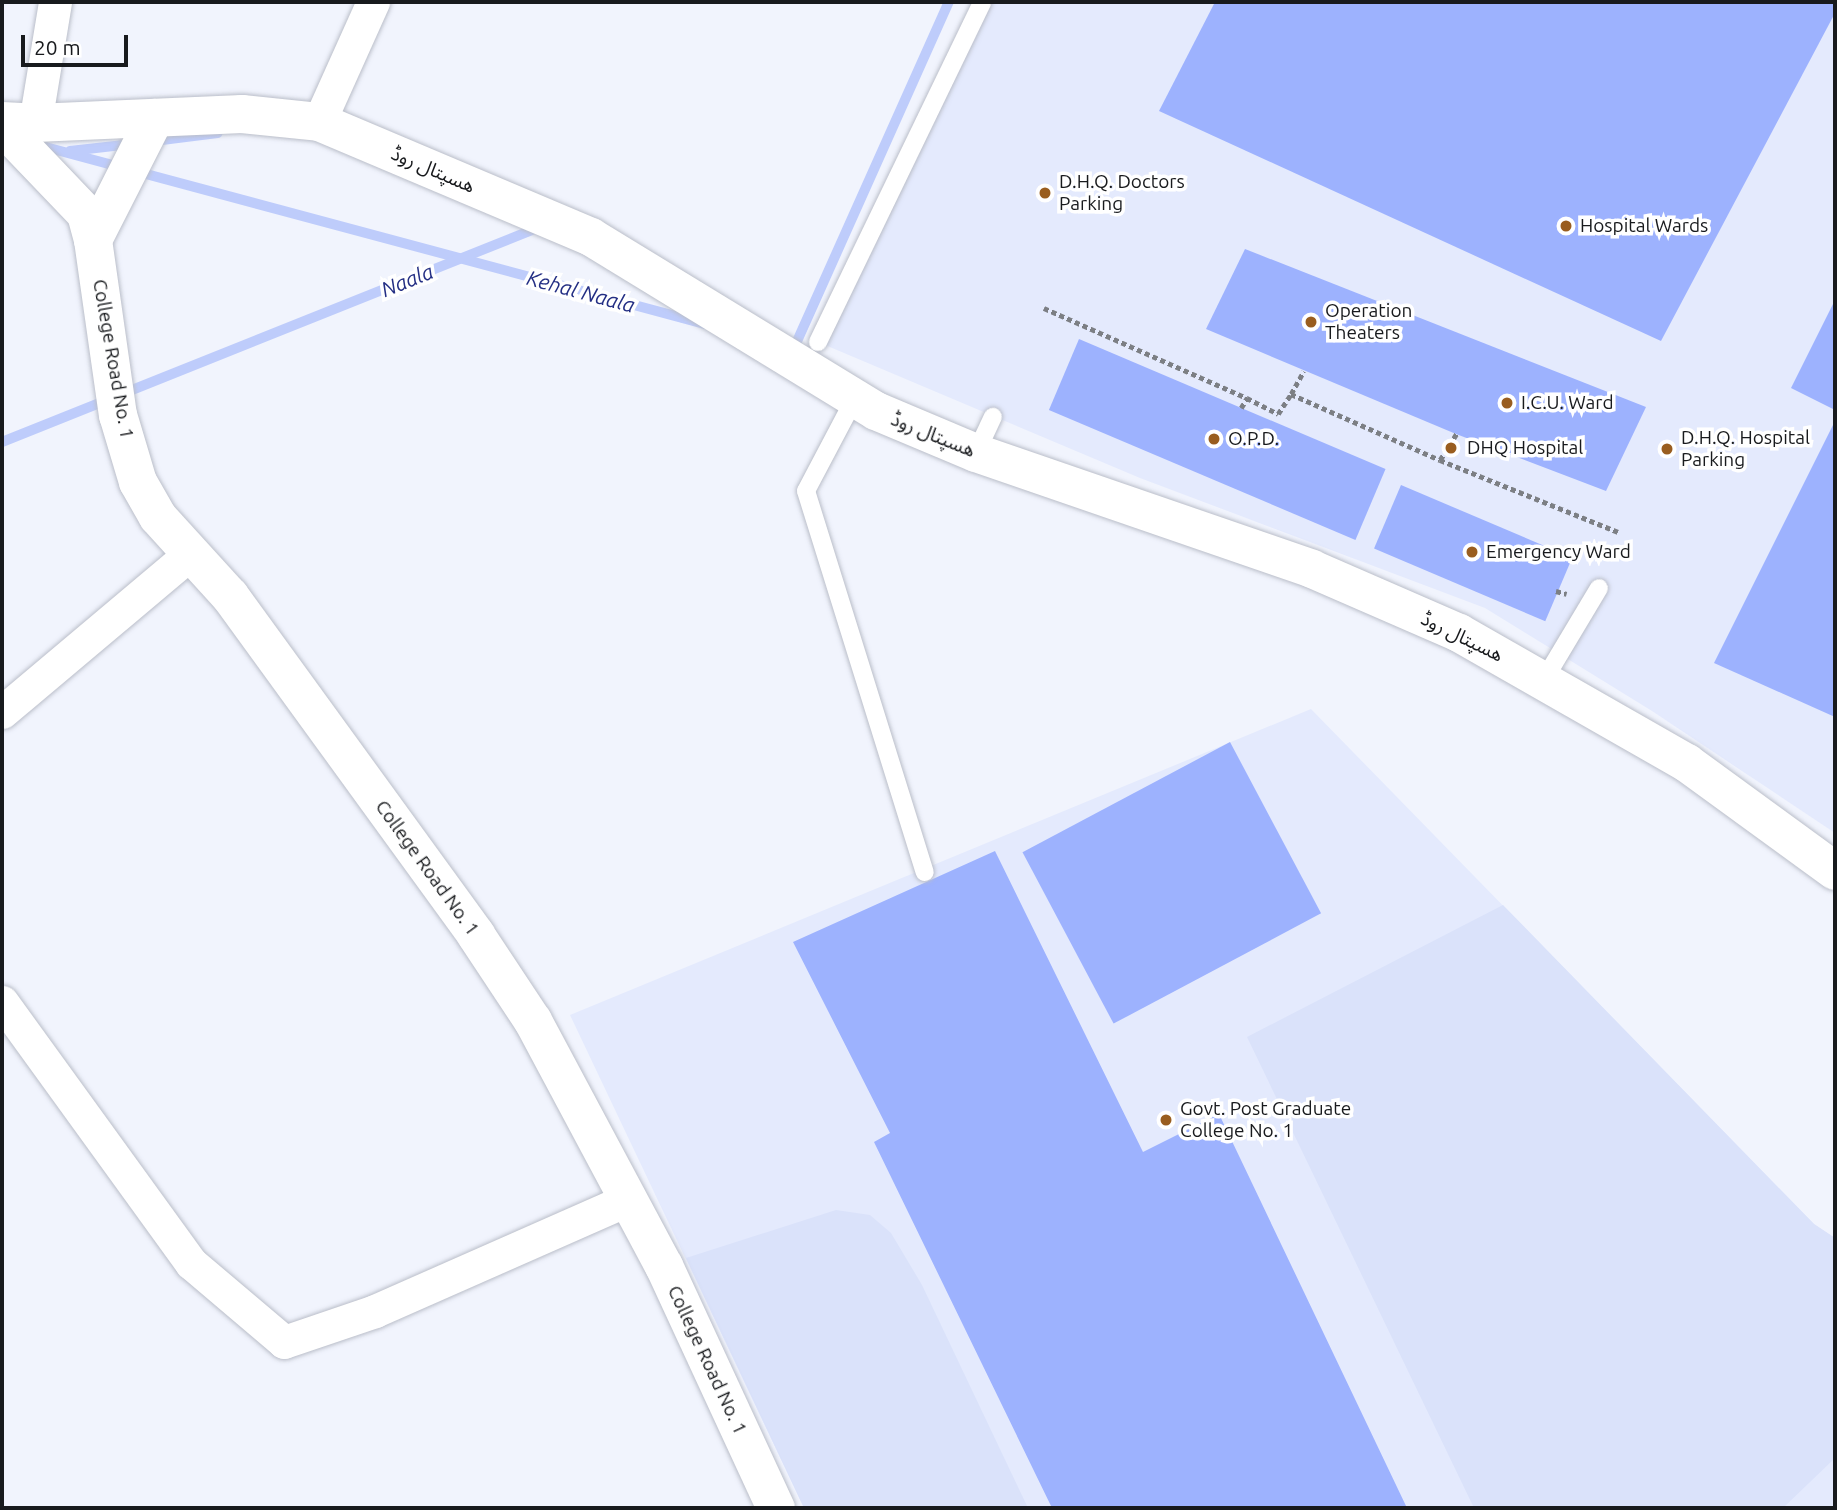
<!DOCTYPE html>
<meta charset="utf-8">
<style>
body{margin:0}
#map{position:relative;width:1837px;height:1510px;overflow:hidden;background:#f1f4fd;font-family:Ubuntu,"Noto Sans Arabic",sans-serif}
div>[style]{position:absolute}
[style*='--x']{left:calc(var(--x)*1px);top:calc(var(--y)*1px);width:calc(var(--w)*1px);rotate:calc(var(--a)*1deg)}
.built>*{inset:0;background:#e4eafd}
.green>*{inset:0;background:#dae2fa}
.stream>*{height:10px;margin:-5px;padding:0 5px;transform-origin:5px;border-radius:5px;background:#beccfb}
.building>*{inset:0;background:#9db2fe;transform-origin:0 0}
.path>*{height:4.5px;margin-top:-2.25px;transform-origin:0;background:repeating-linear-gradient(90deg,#7c7f84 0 5px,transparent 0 8.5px)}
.roads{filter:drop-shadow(0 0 2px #babec9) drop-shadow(0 0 2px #babec9)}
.service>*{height:18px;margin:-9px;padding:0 9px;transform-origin:9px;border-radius:9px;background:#fff}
.minor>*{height:33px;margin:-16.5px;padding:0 16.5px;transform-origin:16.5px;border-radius:16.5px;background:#fff}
.tertiary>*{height:38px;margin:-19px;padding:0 19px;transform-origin:19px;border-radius:19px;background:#fff}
.secondary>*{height:38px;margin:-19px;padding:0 19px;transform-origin:19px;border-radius:19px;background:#fff}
.dots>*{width:19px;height:19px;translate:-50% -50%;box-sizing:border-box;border:4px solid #fff;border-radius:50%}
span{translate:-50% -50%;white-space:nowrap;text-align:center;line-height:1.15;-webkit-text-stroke:7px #fff;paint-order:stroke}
.street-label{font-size:19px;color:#181a1d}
.poi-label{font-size:19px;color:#181a1d}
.left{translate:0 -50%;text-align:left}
.water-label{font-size:21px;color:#242f84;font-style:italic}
.frame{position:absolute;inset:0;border:4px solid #181a1d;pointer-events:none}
.scale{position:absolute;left:21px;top:35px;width:107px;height:32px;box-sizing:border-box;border:4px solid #181a1d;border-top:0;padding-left:9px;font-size:21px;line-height:24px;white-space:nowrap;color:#181a1d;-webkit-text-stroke:5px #fff;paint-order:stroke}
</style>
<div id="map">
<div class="built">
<i style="clip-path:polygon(982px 2px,1835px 2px,1835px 833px,1652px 711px,1485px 608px,1140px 478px,818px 342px)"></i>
<i style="clip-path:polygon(1311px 709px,1814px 1224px,1835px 1238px,1835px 1508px,804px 1508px,570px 1015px)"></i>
</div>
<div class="green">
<i style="clip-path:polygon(1503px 905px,1814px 1224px,1835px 1238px,1835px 1458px,1783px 1508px,1474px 1508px,1247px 1037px)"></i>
<i style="clip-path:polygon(836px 1210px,870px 1215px,891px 1233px,922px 1285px,1028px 1508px,804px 1508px,686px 1258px)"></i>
</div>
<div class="stream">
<i style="--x:154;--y:141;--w:64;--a:-7.1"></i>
<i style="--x:38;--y:145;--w:691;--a:15.02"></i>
<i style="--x:70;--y:151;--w:61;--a:-6.5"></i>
<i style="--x:788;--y:347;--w:6;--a:9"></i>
<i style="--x:794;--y:348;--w:379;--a:-65.9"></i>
<i style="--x:2;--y:442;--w:582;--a:-21.8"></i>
</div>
<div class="building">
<i style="clip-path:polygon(1215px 2px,1835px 2px,1835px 13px,1661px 341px,1159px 111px)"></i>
<i style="clip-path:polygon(1245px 249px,1646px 407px,1606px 491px,1456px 434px,1206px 329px)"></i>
<i style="clip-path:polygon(1835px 300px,1835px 410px,1791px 388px)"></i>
<i style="left:1079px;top:339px;width:333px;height:77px;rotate:23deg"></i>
<i style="clip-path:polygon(1835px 421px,1835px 717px,1714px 663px)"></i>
<i style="left:1401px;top:485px;width:186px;height:69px;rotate:23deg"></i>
<i style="left:1230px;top:742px;width:194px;height:235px;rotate:62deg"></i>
<i style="clip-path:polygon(995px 851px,1143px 1152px,1219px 1114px,1407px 1508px,1052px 1508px,874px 1142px,890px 1133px,793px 942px)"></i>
</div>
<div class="path">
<i style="--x:1044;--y:308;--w:222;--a:23.9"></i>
<i style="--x:1291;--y:394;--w:26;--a:-61"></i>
<i style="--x:1241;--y:408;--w:12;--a:-59"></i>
<i style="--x:1247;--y:398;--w:35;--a:27"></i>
<i style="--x:1278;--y:414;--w:24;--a:-57"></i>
<i style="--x:1291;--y:394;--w:163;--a:23.9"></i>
<i style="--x:1440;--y:460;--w:192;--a:22"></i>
<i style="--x:1440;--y:460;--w:31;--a:-58"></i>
<i style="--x:1556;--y:591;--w:11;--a:15"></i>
</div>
<div class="roads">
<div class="service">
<i style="--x:818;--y:342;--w:377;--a:-64.2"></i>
<i style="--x:855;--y:398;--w:105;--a:117.8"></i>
<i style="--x:806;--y:491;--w:399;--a:72.7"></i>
<i style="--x:976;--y:453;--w:40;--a:-65"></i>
<i style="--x:1544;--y:680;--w:107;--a:-59.1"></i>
</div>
<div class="minor">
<i style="--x:319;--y:122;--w:132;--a:-65.8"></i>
<i style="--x:35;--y:123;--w:123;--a:-80.6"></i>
<i style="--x:2;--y:712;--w:247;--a:-40.1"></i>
<i style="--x:2;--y:1002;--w:322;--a:54.1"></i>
<i style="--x:191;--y:1263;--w:122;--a:40.3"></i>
<i style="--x:284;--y:1342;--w:96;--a:-18.8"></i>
<i style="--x:375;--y:1311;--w:278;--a:-23.8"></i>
</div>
<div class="tertiary">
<i style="--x:2;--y:126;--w:122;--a:46.3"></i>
<i style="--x:86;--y:214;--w:27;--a:75"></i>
<i style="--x:93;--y:240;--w:137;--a:-63.1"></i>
</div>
<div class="secondary">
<i style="--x:2;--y:121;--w:33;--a:3"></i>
<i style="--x:35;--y:123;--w:207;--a:-2.5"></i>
<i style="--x:242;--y:114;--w:77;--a:5.9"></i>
<i style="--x:319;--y:122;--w:295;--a:22.9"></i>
<i style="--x:591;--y:237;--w:334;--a:31.4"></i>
<i style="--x:876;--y:411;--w:108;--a:22.8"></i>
<i style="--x:976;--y:453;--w:355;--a:19"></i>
<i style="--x:1312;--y:569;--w:160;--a:23.5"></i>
<i style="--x:1459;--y:633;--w:262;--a:29.7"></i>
<i style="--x:1687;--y:763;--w:183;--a:36.1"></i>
<i style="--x:93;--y:240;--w:177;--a:81.9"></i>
<i style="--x:118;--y:415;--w:70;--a:73.4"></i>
<i style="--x:138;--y:482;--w:40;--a:60.3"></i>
<i style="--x:158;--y:517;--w:107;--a:47.7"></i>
<i style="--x:230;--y:596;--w:419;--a:54"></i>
<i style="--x:476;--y:935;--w:103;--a:56.5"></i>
<i style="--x:533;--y:1021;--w:278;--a:61.9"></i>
<i style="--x:664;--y:1266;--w:267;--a:65.2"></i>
</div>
</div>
<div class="dots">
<i style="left:1045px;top:193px;background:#995d1f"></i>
<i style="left:1566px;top:226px;background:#995d1f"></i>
<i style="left:1311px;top:322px;background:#995d1f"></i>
<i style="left:1507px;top:403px;background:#995d1f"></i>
<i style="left:1214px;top:439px;background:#995d1f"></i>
<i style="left:1451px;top:448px;background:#995d1f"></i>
<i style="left:1667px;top:449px;background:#995d1f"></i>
<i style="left:1472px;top:552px;background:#995d1f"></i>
<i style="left:1166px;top:1120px;background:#995d1f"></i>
</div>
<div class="street-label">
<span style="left:433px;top:170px;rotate:23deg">ھسپتال روڈ</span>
<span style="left:113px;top:359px;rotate:80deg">College Road No. 1</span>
<span style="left:933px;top:435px;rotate:22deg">ھسپتال روڈ</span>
<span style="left:1462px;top:637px;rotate:26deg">ھسپتال روڈ</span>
<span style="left:427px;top:868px;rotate:54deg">College Road No. 1</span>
<span style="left:707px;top:1360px;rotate:65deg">College Road No. 1</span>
</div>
<div class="poi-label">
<span class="left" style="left:1059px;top:193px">D.H.Q. Doctors<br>Parking</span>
<span class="left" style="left:1580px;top:226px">Hospital Wards</span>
<span class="left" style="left:1325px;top:322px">Operation<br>Theaters</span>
<span class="left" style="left:1521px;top:403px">I.C.U. Ward</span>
<span class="left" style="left:1681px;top:449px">D.H.Q. Hospital<br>Parking</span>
<span class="left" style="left:1228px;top:439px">O.P.D.</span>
<span class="left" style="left:1467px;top:448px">DHQ Hospital</span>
<span class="left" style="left:1486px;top:552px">Emergency Ward</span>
<span class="left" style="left:1180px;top:1120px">Govt. Post Graduate<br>College No. 1</span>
</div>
<div class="water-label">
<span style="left:407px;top:280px;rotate:-22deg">Naala</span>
<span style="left:581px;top:291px;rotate:15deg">Kehal Naala</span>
</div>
<div class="frame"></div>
<div class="scale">20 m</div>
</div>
